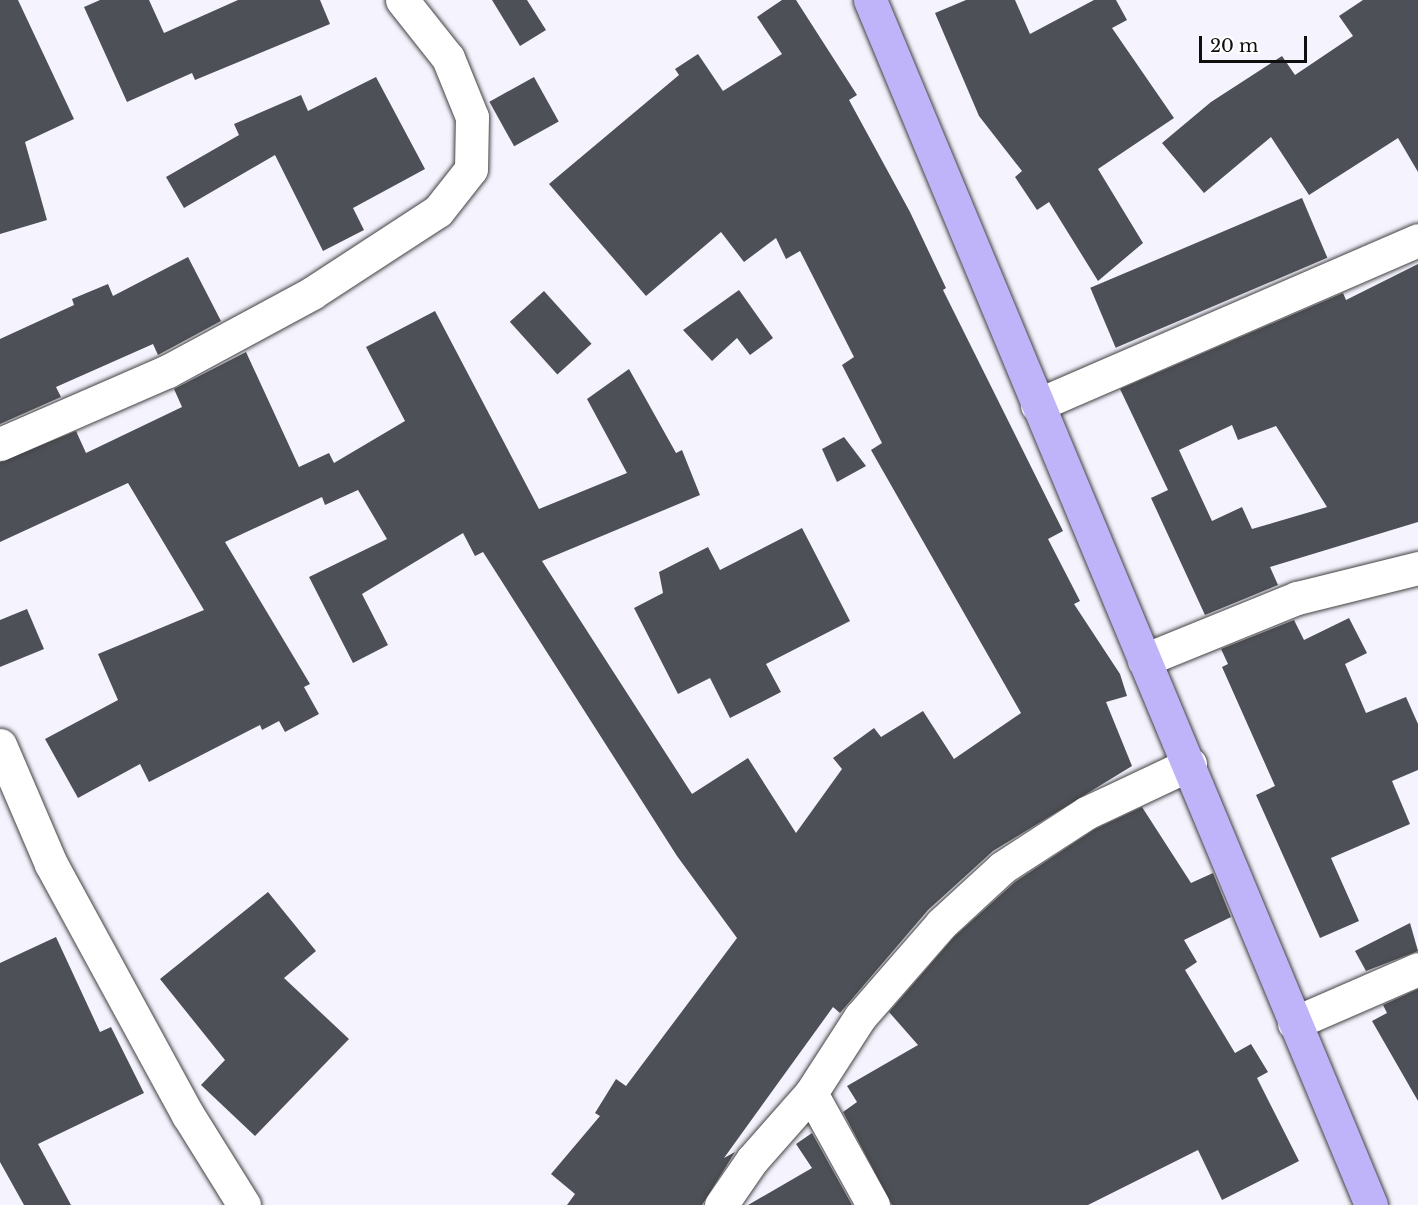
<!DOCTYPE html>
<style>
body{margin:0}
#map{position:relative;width:1418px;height:1205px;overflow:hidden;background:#f4f3fe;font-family:"Libre Baskerville",serif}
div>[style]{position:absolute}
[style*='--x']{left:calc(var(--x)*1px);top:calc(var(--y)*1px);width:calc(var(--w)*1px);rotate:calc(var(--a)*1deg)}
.building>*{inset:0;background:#4d5057;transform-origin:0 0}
.roads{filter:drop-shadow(0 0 2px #424242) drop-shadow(0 0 2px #424242)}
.minor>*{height:33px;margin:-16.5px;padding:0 16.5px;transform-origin:16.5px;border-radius:16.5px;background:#fff}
.secondary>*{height:33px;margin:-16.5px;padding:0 16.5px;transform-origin:16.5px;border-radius:16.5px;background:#bfb3f9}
span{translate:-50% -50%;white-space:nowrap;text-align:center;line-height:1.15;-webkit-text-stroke:6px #fff;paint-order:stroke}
.scale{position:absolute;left:1199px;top:36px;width:108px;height:27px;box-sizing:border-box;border:3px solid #0f0f0f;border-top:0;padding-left:8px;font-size:18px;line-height:21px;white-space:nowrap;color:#0f0f0f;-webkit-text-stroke:4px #fff;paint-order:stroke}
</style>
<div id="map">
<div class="building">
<i style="clip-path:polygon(0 0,18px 0,74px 119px,25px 142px,47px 220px,0 234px)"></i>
<i style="clip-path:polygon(100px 0,149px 0,164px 33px,238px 0,320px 0,330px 24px,195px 80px,192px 73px,127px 102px,84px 7px)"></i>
<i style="clip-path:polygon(492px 0,527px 0,546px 30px,520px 46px)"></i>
<i style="clip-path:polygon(782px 0,796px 0,857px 95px,849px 100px,910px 212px,946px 288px,943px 290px,1063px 531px,1048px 539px,1080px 601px,1074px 604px,1120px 674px,1127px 696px,1106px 702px,1132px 766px,993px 851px,928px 910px,840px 1013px,833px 1007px,724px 1158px,735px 1152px,702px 1205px,567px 1205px,575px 1194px,551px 1174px,600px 1116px,595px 1113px,616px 1079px,626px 1086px,737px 938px,677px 856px,483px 552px,475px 556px,463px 533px,362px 594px,388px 645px,353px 663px,309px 577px,387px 539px,358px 490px,325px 505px,322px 497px,225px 542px,310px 684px,304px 687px,319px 714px,285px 732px,279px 721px,262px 730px,260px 725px,149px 782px,140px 764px,78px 798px,45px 739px,118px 700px,98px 654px,204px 610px,128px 483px,0 542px,0 462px,76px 431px,86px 453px,182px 407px,174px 389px,246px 352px,299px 467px,329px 453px,334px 463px,405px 421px,366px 347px,435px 311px,539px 509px,627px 473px,587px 399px,629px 369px,676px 453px,682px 450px,700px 495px,542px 561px,692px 794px,748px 758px,796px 833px,842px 769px,833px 758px,874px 728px,881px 737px,923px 711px,954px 759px,1021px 713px,871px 450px,882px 443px,842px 365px,854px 357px,800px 251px,786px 259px,776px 238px,744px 262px,721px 232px,646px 296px,549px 184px,679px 75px,675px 69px,698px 54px,723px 91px,782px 54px,757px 17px)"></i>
<i style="clip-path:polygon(966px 0,1015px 0,1030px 34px,1094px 0,1116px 0,1127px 20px,1112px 28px,1174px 118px,1098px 169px,1143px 243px,1098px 281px,1049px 202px,1037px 210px,1015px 177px,1022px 171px,979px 116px,935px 13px)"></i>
<i style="clip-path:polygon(1363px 0,1418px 0,1418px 172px,1398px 138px,1309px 195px,1271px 137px,1204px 193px,1162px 143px,1211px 102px,1282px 56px,1295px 75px,1353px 36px,1339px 16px)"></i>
<i style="clip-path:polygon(376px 77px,425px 169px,353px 208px,364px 230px,323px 251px,275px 155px,184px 208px,166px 177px,239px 135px,234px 124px,301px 95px,308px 111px)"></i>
<i style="left:534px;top:77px;width:51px;height:51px;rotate:61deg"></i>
<i style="left:1302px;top:198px;width:65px;height:230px;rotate:67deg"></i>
<i style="clip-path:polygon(188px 257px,221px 321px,158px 355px,153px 344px,56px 387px,61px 397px,0 424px,0 339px,74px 305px,72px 299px,108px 284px,113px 296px)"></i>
<i style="clip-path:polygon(evenodd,1418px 264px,1418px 522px,1270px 567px,1278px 585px,1205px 615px,1151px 498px,1168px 490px,1120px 389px,1343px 293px,1346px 300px,1418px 264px,1232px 425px,1238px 440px,1276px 426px,1327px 507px,1252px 529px,1242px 507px,1212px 521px,1179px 450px,1232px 425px)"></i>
<i style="clip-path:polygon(739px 290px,773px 338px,750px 355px,737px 338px,712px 361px,683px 330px)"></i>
<i style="left:544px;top:291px;width:71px;height:46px;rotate:48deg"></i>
<i style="clip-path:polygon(844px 437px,866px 466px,837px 482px,822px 449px)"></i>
<i style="clip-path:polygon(802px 528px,850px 621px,766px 664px,781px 692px,730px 718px,710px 678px,678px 694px,634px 608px,663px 593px,659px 572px,708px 547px,720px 570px)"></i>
<i style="clip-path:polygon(27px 609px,44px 649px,0 667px,0 620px)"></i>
<i style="clip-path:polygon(1349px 618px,1367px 653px,1345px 664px,1366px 713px,1406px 697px,1418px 724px,1418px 770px,1392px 781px,1410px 824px,1331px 858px,1359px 921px,1320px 938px,1256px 795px,1275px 786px,1222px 667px,1228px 664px,1221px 649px,1294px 620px,1304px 640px)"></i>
<i style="clip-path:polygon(1142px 807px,1191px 883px,1213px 873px,1231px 917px,1184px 940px,1197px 962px,1185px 970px,1235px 1053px,1251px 1044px,1268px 1072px,1257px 1078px,1299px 1161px,1222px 1200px,1198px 1150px,1088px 1205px,892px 1205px,843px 1112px,857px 1102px,847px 1086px,918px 1045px,889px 1012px,954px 937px,1015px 882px,1095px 829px)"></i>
<i style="clip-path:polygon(268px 892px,316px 951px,284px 978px,349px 1039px,255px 1136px,201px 1085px,225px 1060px,160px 979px)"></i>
<i style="clip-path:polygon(1410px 923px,1418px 951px,1366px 971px,1355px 951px)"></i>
<i style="clip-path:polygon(56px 937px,100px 1032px,111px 1027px,144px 1093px,38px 1144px,71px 1205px,24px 1205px,0 1162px,0 963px)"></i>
<i style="clip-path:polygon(1418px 989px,1418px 1101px,1372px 1021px,1387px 1013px,1383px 1005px)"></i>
<i style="clip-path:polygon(812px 1133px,852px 1205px,748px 1205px,812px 1168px,796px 1144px)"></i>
</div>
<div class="roads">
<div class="minor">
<i style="--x:1037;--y:405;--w:415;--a:-23.4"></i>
<i style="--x:0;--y:444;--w:183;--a:-23.5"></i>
<i style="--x:168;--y:371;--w:164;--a:-28.4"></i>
<i style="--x:312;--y:293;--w:150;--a:-33.1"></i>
<i style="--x:438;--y:211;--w:53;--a:-51.8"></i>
<i style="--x:471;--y:169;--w:52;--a:-88.9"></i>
<i style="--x:472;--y:117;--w:64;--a:-112.1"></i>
<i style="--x:448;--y:58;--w:74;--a:-128.4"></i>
<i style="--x:1144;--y:660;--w:165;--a:-22.1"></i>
<i style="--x:1297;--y:598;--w:125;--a:-13.9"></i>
<i style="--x:0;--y:745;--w:129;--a:66.8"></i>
<i style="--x:51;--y:864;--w:286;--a:61.4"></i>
<i style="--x:188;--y:1115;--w:106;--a:58.1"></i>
<i style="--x:1294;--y:1023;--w:135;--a:-23.5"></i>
<i style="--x:811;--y:1093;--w:128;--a:61"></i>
<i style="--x:721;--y:1205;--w:55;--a:-55.4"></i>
<i style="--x:752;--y:1160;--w:89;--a:-48.6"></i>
<i style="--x:811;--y:1093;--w:90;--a:-57.2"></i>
<i style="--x:860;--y:1017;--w:123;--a:-48.9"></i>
<i style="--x:941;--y:924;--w:84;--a:-42.6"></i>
<i style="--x:1003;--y:867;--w:99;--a:-33"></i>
<i style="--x:1086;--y:813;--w:115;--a:-25.2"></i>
</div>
<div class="secondary">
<i style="--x:870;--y:0;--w:1305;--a:67.42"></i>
</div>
</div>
<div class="scale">20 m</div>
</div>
